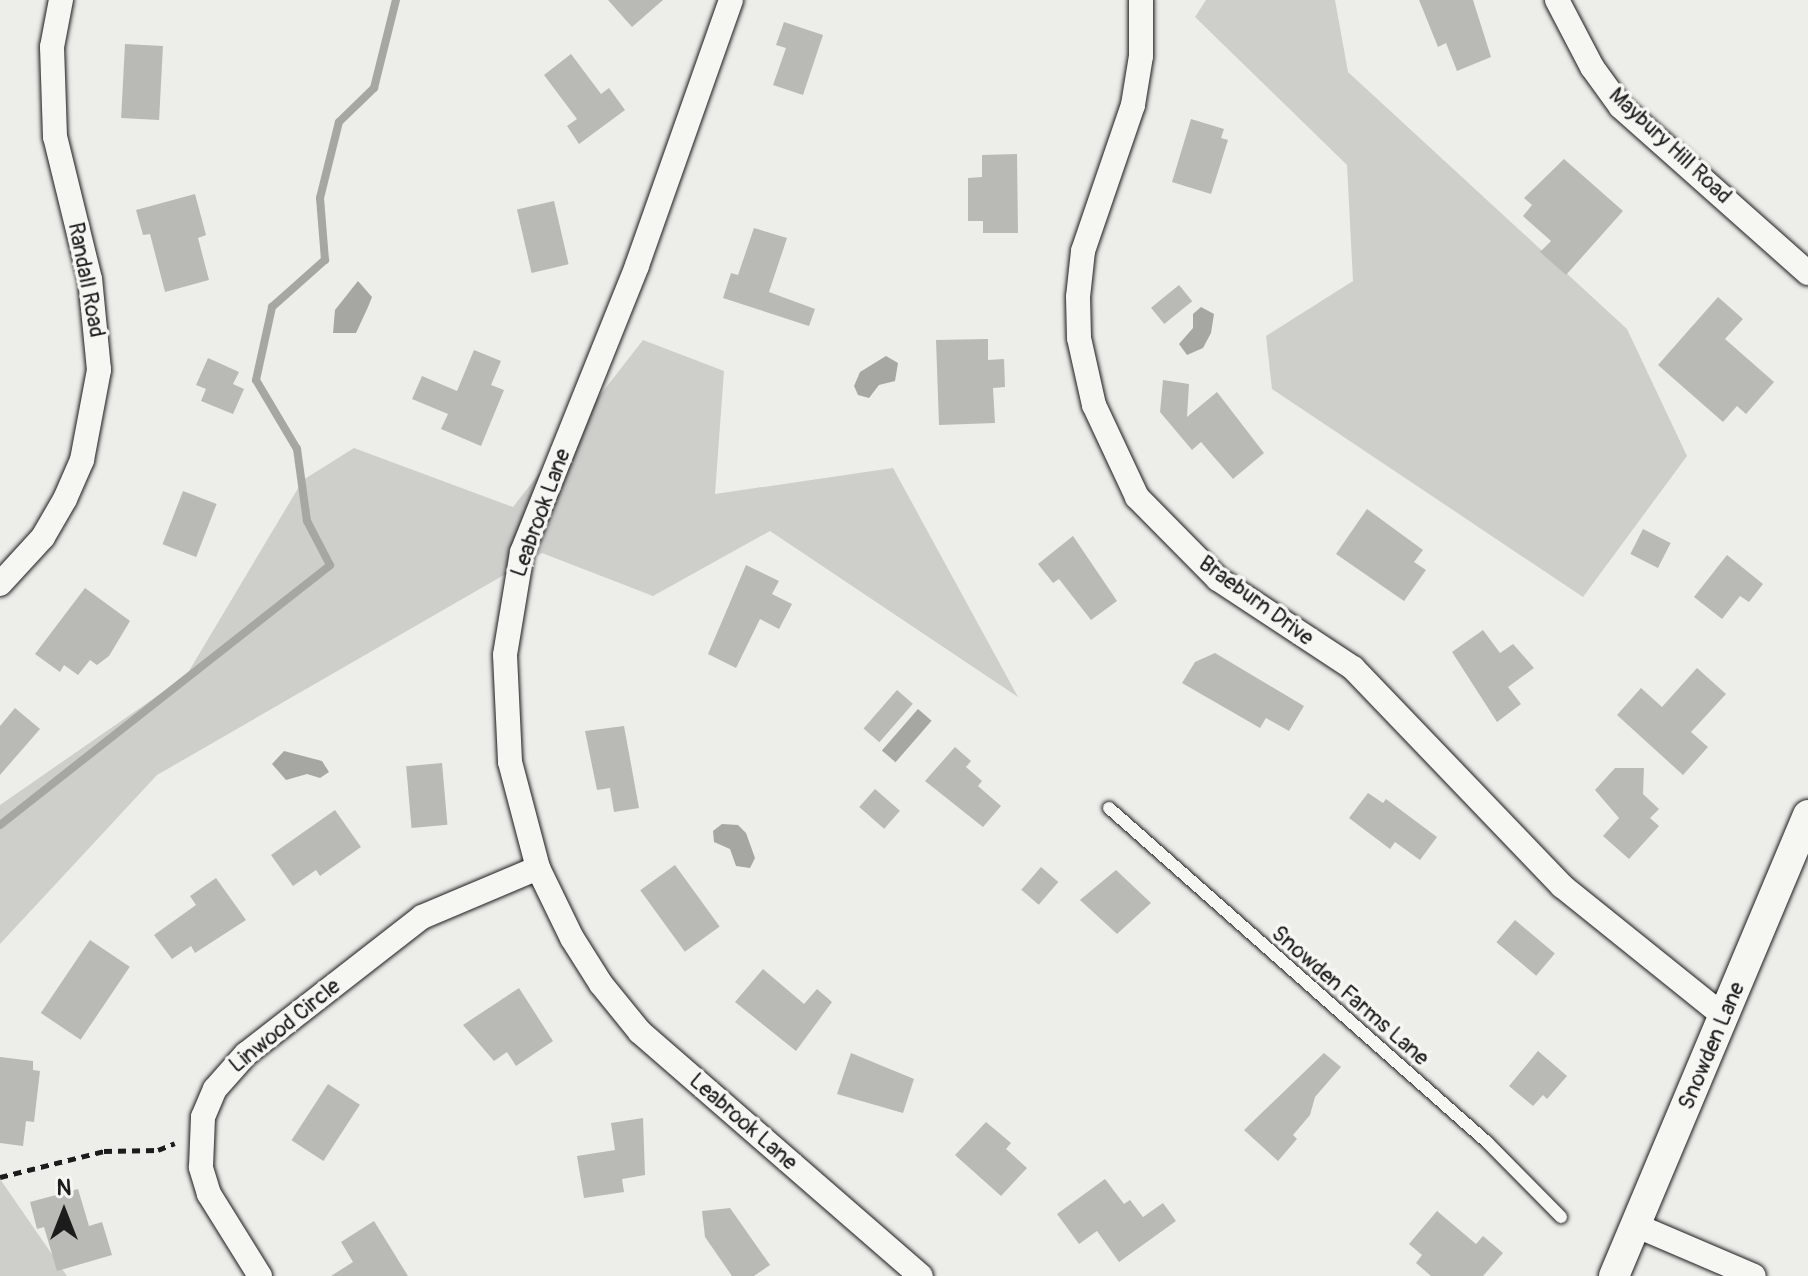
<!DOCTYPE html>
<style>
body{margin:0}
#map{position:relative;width:1808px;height:1276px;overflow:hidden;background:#edede9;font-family:Pangolin,sans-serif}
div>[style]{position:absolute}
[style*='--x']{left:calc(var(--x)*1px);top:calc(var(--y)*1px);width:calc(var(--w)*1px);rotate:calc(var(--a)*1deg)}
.green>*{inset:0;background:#cececb}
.water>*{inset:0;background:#a6a6a3;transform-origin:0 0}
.stream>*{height:8px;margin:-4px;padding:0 4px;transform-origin:4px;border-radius:4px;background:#a6a6a3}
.building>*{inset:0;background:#b9b9b6;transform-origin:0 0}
.path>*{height:5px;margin-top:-2.5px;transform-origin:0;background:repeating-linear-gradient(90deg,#1c1c1c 0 8px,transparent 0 14px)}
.roads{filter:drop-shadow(0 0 2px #1c1c1c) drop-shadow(0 0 2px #1c1c1c)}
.service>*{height:12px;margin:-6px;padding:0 6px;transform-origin:6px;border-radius:6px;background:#f6f6f2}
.minor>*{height:24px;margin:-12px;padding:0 12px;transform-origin:12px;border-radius:12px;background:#f6f6f2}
.tertiary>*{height:30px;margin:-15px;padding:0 15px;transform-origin:15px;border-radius:15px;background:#f6f6f2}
span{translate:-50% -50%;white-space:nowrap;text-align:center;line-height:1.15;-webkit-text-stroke:7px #f6f6f2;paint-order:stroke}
.street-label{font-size:22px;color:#1c1c1c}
.north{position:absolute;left:24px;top:1172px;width:80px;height:80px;-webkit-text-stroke:6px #f6f6f2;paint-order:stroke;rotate:0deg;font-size:22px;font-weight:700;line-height:32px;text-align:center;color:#1c1c1c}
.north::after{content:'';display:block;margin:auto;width:28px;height:36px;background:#1c1c1c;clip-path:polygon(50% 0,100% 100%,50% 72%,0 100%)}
</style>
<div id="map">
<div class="green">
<i style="clip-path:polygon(1206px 0,1335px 0,1348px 72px,1627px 329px,1687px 456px,1583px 597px,1272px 389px,1266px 336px,1353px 281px,1347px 165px,1195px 17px)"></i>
<i style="clip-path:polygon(643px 340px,724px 371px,715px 494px,893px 468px,1018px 697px,770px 531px,653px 596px,542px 553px,157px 775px,0 944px,0 805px,186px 676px,303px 480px,354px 448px,513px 507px)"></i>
<i style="clip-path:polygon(0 1179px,67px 1276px,0 1276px)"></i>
</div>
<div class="water">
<i style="clip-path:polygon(358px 281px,372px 297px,368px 307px,356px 333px,333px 333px,335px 310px)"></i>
<i style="clip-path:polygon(1201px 307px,1214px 314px,1211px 333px,1203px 348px,1187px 355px,1179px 344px,1193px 328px,1193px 314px)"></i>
<i style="clip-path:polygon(886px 356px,898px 363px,895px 381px,879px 385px,869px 398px,858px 395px,854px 386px,860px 372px)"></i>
<i style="left:918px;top:709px;width:18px;height:55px;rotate:41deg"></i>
<i style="clip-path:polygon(284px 751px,322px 761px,329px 772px,320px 778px,307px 774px,286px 780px,272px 764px)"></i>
<i style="clip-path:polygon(722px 824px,738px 825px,746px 833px,755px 858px,750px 868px,736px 866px,730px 849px,714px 842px,713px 831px)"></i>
</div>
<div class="stream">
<i style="--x:0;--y:825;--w:420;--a:-38.2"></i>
<i style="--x:330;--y:565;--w:50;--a:-117.6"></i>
<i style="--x:307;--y:521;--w:73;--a:-97.9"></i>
<i style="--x:297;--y:449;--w:80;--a:-120.7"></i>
<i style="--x:256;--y:380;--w:75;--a:-77.6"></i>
<i style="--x:272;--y:307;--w:71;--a:-41.6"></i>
<i style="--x:325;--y:260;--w:62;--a:-94.6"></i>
<i style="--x:320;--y:198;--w:78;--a:-76"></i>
<i style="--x:339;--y:122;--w:49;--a:-44.2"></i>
<i style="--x:374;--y:88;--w:91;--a:-76"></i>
</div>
<div class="building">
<i style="clip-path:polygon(608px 0,663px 0,632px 27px)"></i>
<i style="clip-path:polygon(1419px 0,1473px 0,1491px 57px,1457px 71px,1446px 43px,1438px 47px)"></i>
<i style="clip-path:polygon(784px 22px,823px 35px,803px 95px,773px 85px,786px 48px,776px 45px)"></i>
<i style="left:125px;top:44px;width:38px;height:74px;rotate:3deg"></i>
<i style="clip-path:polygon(571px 54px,601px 94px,609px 88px,625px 110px,579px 144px,567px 126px,577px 119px,544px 75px)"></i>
<i style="clip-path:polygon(1191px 119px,1224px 129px,1221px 138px,1228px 140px,1211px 194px,1172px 182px)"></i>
<i style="clip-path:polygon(1017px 154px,1018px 233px,983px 233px,983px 221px,968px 221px,968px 178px,982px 177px,982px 155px)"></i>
<i style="clip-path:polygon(1564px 159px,1623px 211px,1566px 275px,1540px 252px,1551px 241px,1523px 216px,1532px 205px,1524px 198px)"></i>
<i style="clip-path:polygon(195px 194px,206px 235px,198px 238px,209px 280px,165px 292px,150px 234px,143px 235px,136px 210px)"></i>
<i style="left:554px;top:201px;width:65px;height:38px;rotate:77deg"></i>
<i style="clip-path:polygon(754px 228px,787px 238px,769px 292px,815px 309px,809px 326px,723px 298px,731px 273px,738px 275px)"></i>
<i style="left:1179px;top:285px;width:21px;height:36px;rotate:51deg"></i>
<i style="clip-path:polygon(1718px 297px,1743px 319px,1725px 339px,1774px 382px,1746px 414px,1737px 406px,1723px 422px,1658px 365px)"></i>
<i style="clip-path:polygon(988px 339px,988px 360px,1004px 359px,1005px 387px,993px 388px,995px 423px,939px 425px,936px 340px)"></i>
<i style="clip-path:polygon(474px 350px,501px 361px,491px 385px,504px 390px,481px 446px,441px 429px,448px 414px,412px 399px,422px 376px,457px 391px)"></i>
<i style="clip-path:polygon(208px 358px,239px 372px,233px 384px,244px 389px,233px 414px,201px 401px,206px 389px,196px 385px)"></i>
<i style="clip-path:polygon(1163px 380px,1189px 384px,1187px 417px,1217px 392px,1264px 453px,1233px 479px,1201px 442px,1192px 450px,1160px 412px)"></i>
<i style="left:183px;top:491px;width:36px;height:57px;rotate:21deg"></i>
<i style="clip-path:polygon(1367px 509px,1423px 550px,1414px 562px,1426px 570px,1404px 601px,1336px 554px)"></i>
<i style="left:1643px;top:529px;width:31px;height:28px;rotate:27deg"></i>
<i style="clip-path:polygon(1073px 536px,1117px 601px,1091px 620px,1059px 579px,1053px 583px,1038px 564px)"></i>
<i style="clip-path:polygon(1727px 555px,1763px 584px,1749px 602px,1740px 596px,1722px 619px,1694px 597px)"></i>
<i style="clip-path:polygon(746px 565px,779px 581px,772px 594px,792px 604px,779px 629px,760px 619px,736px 668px,708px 654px)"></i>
<i style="clip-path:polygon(85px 588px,130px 621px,109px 656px,97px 665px,90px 660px,78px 675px,64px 665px,60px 672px,35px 654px)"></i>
<i style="clip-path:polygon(1483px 630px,1500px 653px,1513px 644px,1534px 668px,1508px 687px,1521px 704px,1497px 722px,1452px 652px)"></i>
<i style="clip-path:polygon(1215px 653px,1304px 706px,1289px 731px,1266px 718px,1260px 728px,1182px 683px,1195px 662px)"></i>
<i style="clip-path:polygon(1697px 668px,1726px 694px,1691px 732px,1708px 747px,1683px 775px,1617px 715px,1641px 688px,1662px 707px)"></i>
<i style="left:897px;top:690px;width:21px;height:51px;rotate:41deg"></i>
<i style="clip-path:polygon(15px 708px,40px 729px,0 775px,0 726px)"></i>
<i style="clip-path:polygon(624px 726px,639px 808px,614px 812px,610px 788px,597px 790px,585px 731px)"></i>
<i style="clip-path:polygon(955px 747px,971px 761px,966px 767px,982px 781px,978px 786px,1001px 806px,983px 827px,925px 781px)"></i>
<i style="left:442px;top:763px;width:62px;height:36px;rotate:85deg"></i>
<i style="clip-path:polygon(1615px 768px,1644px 768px,1643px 794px,1659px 809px,1650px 818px,1659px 826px,1629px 859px,1603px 836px,1619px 818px,1595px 790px)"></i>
<i style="left:875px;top:789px;width:33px;height:24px;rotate:41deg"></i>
<i style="clip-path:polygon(1368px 793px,1383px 803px,1386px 799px,1437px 837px,1420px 860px,1395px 842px,1390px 849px,1349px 818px)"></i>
<i style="clip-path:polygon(335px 810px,361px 847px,320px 876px,316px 870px,293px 886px,271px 855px)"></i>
<i style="left:675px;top:865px;width:76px;height:43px;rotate:54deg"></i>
<i style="left:1041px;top:867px;width:23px;height:30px;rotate:41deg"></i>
<i style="clip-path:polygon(1116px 870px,1151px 903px,1117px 934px,1080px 900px)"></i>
<i style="clip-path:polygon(216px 878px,246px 920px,195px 953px,191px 946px,172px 959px,154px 935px,196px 905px,190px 896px)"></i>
<i style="left:1515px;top:920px;width:52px;height:29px;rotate:40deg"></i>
<i style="left:90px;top:940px;width:48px;height:88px;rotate:34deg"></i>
<i style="clip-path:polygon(763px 969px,804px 1004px,817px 989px,832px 1002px,796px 1051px,735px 1002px)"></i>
<i style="clip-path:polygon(519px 988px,553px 1041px,516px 1066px,507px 1052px,494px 1061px,463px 1025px)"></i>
<i style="clip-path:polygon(1538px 1051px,1567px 1076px,1547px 1099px,1543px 1095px,1533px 1106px,1509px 1086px)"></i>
<i style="clip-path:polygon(851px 1053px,914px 1079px,903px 1113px,837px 1094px)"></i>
<i style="clip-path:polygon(1324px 1053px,1341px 1067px,1315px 1097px,1310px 1115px,1293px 1135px,1297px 1139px,1278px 1161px,1244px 1130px)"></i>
<i style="clip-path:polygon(0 1057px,33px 1061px,33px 1070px,40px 1071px,34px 1122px,26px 1121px,23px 1146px,0 1143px)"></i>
<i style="left:328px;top:1084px;width:38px;height:67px;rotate:33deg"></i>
<i style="clip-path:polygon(643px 1118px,645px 1175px,622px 1179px,624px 1192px,584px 1198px,577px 1156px,615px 1150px,611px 1123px)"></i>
<i style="clip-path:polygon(986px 1122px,1011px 1143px,1006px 1149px,1027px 1168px,1001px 1196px,955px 1155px)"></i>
<i style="clip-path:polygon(1105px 1179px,1124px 1204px,1130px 1200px,1143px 1217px,1163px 1203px,1176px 1221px,1119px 1262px,1097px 1231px,1079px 1244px,1057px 1214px)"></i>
<i style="clip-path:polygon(78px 1189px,89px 1226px,102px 1222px,112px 1255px,57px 1271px,44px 1227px,37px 1229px,30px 1202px)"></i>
<i style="clip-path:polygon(730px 1208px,770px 1265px,754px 1276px,732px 1276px,705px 1237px,702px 1211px)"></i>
<i style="clip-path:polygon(1437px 1211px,1476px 1244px,1483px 1236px,1503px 1253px,1483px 1276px,1431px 1276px,1416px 1263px,1422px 1255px,1409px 1244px)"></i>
<i style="clip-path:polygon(374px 1221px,408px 1276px,331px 1276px,353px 1262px,341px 1242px)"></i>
</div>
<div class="path">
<i style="--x:0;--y:1177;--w:107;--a:-14"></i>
<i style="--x:104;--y:1151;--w:54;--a:-1.1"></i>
<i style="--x:158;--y:1150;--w:18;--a:-22"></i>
</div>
<div class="roads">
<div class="service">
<i style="--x:1109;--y:808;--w:506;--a:41.47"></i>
<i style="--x:1488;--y:1143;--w:104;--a:45.4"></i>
</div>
<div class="minor">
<i style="--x:731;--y:0;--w:282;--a:109.5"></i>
<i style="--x:637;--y:266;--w:308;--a:111.9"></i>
<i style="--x:522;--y:552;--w:104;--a:99.4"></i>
<i style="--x:505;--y:655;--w:107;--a:87.3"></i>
<i style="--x:510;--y:762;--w:110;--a:75.2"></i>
<i style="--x:538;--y:868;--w:78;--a:64.1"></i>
<i style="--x:572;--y:938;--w:54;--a:57.8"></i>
<i style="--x:601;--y:984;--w:62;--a:50.9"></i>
<i style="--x:640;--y:1032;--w:372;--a:41"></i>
<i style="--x:1141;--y:0;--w:56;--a:90"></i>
<i style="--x:1141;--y:56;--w:50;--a:99.3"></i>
<i style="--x:1133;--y:105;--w:154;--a:108.9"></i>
<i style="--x:1083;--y:251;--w:46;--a:96.2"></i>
<i style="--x:1078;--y:297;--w:41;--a:88.6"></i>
<i style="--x:1079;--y:338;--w:69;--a:77.4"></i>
<i style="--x:1094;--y:405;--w:102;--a:64.9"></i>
<i style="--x:1137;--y:497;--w:115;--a:45.4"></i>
<i style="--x:1218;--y:579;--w:162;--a:33.4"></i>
<i style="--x:1353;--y:668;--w:302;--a:46.2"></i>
<i style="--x:1562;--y:886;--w:209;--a:38.8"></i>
<i style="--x:1557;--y:0;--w:76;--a:62.4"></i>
<i style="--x:1592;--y:67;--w:49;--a:54.1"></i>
<i style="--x:1621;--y:107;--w:250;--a:41.6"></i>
<i style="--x:0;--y:584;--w:64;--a:-47.5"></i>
<i style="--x:43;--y:537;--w:44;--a:-59.9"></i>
<i style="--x:65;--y:499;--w:43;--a:-66.4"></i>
<i style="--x:82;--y:460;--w:92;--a:-79.3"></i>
<i style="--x:99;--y:370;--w:91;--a:-95.6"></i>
<i style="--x:90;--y:279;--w:146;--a:-103.8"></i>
<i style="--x:55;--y:137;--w:90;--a:-91.9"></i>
<i style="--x:52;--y:47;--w:48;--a:-79.2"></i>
<i style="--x:1635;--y:1225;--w:129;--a:23.2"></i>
<i style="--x:260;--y:1276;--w:97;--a:-121.9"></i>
<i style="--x:209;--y:1194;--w:28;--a:-107"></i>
<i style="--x:201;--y:1167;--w:50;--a:-87.7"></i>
<i style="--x:203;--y:1117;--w:30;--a:-67"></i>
<i style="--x:215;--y:1089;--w:47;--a:-48.5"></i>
<i style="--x:246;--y:1054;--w:223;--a:-37.9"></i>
<i style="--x:422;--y:917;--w:126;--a:-22.9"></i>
</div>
<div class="tertiary">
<i style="--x:1614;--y:1276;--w:500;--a:-67.18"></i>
</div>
</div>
<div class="street-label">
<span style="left:1670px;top:146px;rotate:43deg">Maybury Hill Road</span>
<span style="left:86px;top:280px;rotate:79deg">Randall Road</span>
<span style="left:541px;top:513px;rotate:-70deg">Leabrook Lane</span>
<span style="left:1256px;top:601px;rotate:36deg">Braeburn Drive</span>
<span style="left:1350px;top:996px;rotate:41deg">Snowden Farms Lane</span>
<span style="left:285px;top:1026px;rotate:-39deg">Linwood Circle</span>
<span style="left:1712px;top:1046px;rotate:-67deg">Snowden Lane</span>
<span style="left:743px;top:1122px;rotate:41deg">Leabrook Lane</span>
</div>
<div class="north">N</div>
</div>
